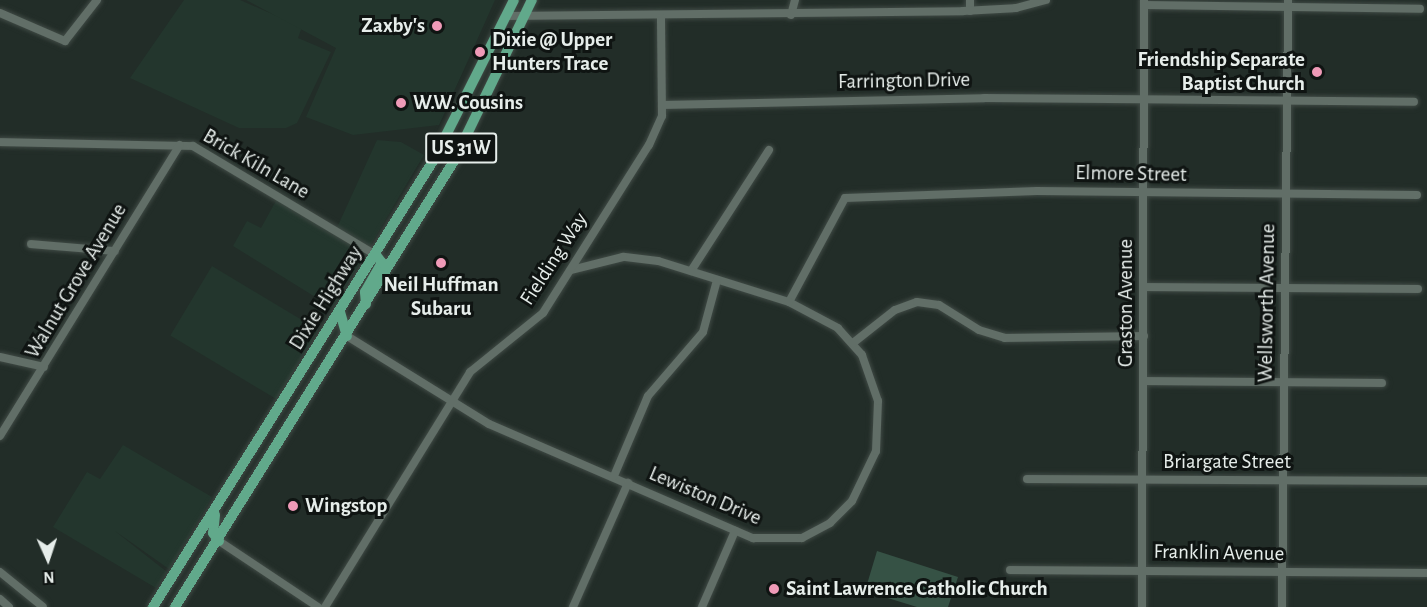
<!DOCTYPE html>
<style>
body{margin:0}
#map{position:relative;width:1427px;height:607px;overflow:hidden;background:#222d28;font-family:"Alegreya Sans",sans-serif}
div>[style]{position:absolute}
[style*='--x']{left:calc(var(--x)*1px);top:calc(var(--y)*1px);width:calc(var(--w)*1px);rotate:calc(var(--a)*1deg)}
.built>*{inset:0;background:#23362d;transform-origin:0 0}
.green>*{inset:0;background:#365245}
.roads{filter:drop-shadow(0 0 2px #404a45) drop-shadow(0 0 2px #404a45)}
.minor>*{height:8px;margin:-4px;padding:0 4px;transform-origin:4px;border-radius:4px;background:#616e67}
.major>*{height:10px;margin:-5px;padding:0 5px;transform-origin:5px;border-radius:5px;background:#61a98b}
.dots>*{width:16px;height:16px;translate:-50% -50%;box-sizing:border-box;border:3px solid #0f1412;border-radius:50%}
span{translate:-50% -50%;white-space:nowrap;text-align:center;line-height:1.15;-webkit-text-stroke:6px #0f1412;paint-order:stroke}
.shield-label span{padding:2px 4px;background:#0f1412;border:2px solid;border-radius:4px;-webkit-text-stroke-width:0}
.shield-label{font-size:20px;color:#e6edea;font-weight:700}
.poi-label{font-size:21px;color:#e6edea;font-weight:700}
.right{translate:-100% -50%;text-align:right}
.left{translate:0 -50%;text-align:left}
.street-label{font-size:21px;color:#e6edea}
.north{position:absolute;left:18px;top:529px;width:60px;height:60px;-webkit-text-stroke:4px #0f1412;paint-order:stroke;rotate:177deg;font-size:16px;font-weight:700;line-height:24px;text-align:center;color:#e6edea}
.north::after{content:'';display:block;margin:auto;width:21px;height:27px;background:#e6edea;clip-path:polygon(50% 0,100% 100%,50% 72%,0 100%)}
</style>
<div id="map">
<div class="built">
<i style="clip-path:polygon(184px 0,240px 0,302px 27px,298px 38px,331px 52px,297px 123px,286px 128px,239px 128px,130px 78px)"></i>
<i style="clip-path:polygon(246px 0,495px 0,439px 125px,353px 135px,306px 117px,336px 48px)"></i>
<i style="clip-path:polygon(377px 140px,401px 142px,424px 155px,333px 308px,233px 246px,247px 221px,261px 228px,277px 199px,335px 232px)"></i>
<i style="left:212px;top:266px;width:124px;height:81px;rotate:31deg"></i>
<i style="clip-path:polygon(123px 445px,212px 497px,169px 569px,115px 531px,167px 572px,156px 588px,53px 527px,87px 472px,100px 479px)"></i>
</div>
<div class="green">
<i style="clip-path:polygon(877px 551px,958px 577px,948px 607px,917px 607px,865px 591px)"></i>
</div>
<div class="roads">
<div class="minor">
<i style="--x:1145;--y:5;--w:275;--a:0.8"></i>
<i style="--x:970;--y:11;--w:11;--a:-90"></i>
<i style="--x:0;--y:13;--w:71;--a:23.3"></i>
<i style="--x:65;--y:41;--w:52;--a:-52"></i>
<i style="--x:791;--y:15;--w:16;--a:-75"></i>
<i style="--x:507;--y:16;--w:456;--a:-0.6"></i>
<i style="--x:963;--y:11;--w:53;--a:-3.2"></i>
<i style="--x:1016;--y:8;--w:31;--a:-15"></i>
<i style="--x:662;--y:105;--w:322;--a:-1.2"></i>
<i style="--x:984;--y:98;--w:430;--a:0.5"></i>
<i style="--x:0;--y:142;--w:193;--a:1.2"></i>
<i style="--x:193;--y:146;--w:213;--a:30.8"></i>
<i style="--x:31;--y:244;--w:84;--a:4.8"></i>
<i style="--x:691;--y:271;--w:144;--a:-57.2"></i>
<i style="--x:1144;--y:287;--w:274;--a:0.4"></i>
<i style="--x:789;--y:302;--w:118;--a:-61.7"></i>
<i style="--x:845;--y:198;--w:192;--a:-2.1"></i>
<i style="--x:1037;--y:191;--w:380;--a:0.6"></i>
<i style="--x:347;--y:336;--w:167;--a:31.8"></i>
<i style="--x:489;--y:424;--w:288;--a:23.4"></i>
<i style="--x:753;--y:538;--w:49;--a:0"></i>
<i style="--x:802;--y:538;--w:32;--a:-28"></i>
<i style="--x:830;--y:523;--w:31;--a:-45"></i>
<i style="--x:852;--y:501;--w:55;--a:-64.4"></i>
<i style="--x:876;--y:451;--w:50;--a:-87.7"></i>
<i style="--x:878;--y:401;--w:49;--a:-109.2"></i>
<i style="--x:862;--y:355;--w:36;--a:-132"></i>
<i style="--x:838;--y:328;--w:55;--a:-152"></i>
<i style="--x:789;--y:302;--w:137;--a:-162.6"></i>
<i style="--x:658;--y:261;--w:35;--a:-173"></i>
<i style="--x:623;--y:257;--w:54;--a:166"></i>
<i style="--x:853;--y:343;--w:53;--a:-38.2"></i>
<i style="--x:895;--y:310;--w:23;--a:-20"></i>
<i style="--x:917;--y:302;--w:22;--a:8"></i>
<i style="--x:939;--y:305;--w:47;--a:32"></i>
<i style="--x:979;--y:330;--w:27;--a:17"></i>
<i style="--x:1005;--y:338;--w:139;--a:-0.8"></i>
<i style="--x:0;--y:357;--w:45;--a:12.8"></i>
<i style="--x:1144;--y:381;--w:238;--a:0.5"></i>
<i style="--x:0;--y:436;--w:342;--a:-58.3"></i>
<i style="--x:614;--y:476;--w:87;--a:-67"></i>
<i style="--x:648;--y:396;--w:84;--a:-49.3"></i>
<i style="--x:703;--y:332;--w:54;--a:-74.9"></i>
<i style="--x:1027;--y:479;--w:400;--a:0.3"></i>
<i style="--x:219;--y:541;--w:119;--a:33.7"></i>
<i style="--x:1010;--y:570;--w:417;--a:0.4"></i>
<i style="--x:0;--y:572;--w:55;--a:39.1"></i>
<i style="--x:0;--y:599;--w:12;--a:42"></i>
<i style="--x:325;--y:607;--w:276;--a:-58.3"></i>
<i style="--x:470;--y:372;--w:94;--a:-38.9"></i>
<i style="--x:543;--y:313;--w:199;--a:-57.8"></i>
<i style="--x:649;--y:145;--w:32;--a:-66"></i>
<i style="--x:662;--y:116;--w:98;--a:-90.6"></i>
<i style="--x:573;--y:607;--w:136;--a:-66.1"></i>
<i style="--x:702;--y:607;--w:83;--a:-66.5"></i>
<i style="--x:1142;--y:607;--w:607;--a:-89.81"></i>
<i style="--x:1282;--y:607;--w:607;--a:-89.43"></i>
</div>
<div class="major">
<i style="--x:366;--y:304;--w:12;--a:-95"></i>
<i style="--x:365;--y:292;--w:34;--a:-60"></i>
<i style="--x:382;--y:263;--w:10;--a:-127"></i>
<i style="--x:340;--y:312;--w:25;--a:74"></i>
<i style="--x:215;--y:515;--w:18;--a:96"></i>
<i style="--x:213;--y:533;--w:10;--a:53"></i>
<i style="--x:153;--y:607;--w:527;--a:-57.88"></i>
<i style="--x:433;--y:161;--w:180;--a:-63.3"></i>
<i style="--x:175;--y:607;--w:526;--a:-57.97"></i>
<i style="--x:454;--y:161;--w:179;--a:-64.2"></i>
</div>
</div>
<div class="dots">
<i style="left:437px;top:26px;background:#ef9ab7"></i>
<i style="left:480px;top:52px;background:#ef9ab7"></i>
<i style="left:1317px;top:72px;background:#ef9ab7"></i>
<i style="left:401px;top:103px;background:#ef9ab7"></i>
<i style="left:441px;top:263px;background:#ef9ab7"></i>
<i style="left:293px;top:506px;background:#ef9ab7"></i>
<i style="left:774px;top:589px;background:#ef9ab7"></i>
</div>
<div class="shield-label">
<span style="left:461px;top:148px">US 31W</span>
</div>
<div class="poi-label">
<span class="right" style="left:425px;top:26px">Zaxby's</span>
<span class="left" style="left:492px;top:52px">Dixie @ Upper<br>Hunters Trace</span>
<span class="right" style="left:1305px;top:72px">Friendship Separate<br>Baptist Church</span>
<span class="left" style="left:413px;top:103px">W.W. Cousins</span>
<span style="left:441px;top:297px">Neil Huffman<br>Subaru</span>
<span class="left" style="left:305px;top:506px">Wingstop</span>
<span class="left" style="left:786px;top:589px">Saint Lawrence Catholic Church</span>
</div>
<div class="street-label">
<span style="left:904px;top:81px;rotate:-1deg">Farrington Drive</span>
<span style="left:256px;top:164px;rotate:30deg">Brick Kiln Lane</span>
<span style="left:1131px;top:174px;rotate:1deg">Elmore Street</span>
<span style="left:554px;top:259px;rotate:-57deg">Fielding Way</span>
<span style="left:76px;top:281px;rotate:-59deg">Walnut Grove Avenue</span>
<span style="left:326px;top:298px;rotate:-58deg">Dixie Highway</span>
<span style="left:1126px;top:303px;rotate:-90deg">Graston Avenue</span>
<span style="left:1267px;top:303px;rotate:-89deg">Wellsworth Avenue</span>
<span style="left:1227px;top:462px">Briargate Street</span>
<span style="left:705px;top:496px;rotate:23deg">Lewiston Drive</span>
<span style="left:1219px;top:553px;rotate:1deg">Franklin Avenue</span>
</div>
<div class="north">N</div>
</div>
